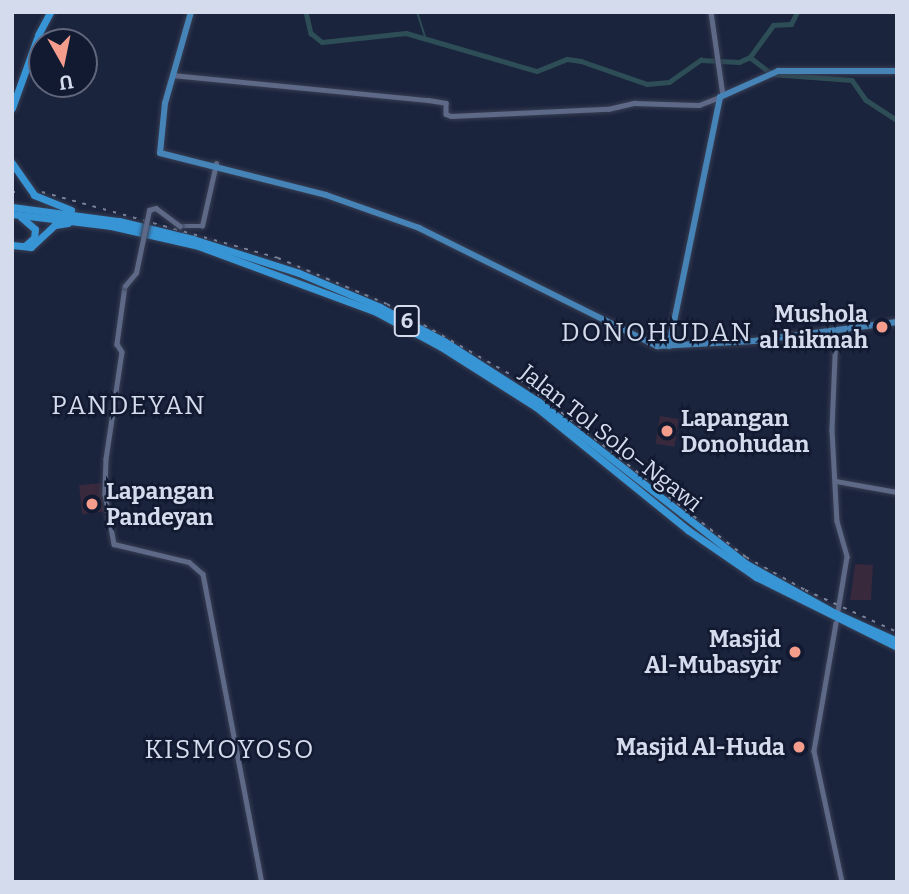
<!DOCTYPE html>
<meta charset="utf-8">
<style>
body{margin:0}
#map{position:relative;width:909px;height:894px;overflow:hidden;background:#1b243d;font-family:Bitter,serif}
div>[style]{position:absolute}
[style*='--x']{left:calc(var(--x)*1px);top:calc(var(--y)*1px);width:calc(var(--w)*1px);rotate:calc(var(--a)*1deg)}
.green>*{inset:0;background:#38293d;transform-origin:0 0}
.stream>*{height:2px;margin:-1px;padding:0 1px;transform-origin:1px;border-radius:1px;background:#2e4e57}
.river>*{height:4.5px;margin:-2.25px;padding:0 2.25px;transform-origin:2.25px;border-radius:2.25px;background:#2e4e57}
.roads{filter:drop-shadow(0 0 2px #373e53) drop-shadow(0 0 2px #373e53)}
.minor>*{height:4.5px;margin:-2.25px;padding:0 2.25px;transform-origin:2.25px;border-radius:2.25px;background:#5d6986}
.major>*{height:6px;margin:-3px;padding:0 3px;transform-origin:3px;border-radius:3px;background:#4683b6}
.highway>*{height:7px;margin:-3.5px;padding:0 3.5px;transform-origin:3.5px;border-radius:3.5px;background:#3795d6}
.rail>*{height:2px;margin-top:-1px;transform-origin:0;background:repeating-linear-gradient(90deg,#788095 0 3.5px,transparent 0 10.5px)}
.bridges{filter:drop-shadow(0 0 2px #373e53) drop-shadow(0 0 2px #373e53)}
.minor-bridge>*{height:4.5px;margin:-2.25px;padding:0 2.25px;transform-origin:2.25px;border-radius:2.25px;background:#5d6986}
.dots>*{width:19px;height:19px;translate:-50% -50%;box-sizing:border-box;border:4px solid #121a32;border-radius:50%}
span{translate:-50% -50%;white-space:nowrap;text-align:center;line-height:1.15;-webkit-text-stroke:5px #121a32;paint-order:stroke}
.shield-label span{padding:2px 5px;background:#121a32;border:2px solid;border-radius:5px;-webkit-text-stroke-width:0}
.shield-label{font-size:21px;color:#d4dbec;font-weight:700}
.poi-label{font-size:23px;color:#d4dbec;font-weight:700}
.right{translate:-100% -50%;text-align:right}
.left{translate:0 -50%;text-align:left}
.street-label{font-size:23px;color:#d4dbec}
.quarter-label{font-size:26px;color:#d4dbec;letter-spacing:2px}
.frame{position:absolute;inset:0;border:14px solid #d4dbec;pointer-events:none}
.north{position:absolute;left:28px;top:28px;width:70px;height:70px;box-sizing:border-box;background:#121a32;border:2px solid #60677c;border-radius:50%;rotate:171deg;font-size:19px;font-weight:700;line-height:28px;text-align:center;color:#d4dbec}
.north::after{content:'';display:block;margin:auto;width:24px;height:32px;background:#f49d8d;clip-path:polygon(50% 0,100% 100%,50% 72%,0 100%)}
</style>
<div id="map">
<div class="green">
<i style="left:660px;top:416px;width:19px;height:28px;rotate:9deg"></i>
<i style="left:101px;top:483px;width:29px;height:22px;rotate:84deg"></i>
<i style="clip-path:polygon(855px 564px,873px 565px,871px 600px,850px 600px)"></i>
</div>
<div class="stream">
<i style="--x:417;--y:12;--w:25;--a:72"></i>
</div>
<div class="river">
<i style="--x:306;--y:12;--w:22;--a:77"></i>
<i style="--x:311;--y:33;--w:14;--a:39"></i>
<i style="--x:322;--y:42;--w:84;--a:-6.1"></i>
<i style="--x:406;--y:33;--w:136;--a:16.2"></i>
<i style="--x:537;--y:71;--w:32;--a:-22"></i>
<i style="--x:567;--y:59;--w:14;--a:8"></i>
<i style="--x:581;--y:61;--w:70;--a:19.2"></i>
<i style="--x:647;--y:84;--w:22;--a:-5"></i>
<i style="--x:669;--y:82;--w:39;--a:-35"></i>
<i style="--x:701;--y:60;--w:38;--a:3"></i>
<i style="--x:739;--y:62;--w:12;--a:-24"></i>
<i style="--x:750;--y:57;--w:39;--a:-54"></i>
<i style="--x:773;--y:25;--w:18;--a:-3"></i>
<i style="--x:791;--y:24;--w:13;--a:-63"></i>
<i style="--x:750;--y:57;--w:28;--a:38"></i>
<i style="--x:772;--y:74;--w:80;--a:4.3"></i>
<i style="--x:852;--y:80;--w:24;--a:55"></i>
<i style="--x:866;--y:100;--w:37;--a:33"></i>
</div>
<div class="roads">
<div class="minor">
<i style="--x:711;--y:12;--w:84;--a:81.8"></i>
<i style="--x:172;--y:75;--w:257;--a:5.6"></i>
<i style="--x:428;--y:100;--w:18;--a:9"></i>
<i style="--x:446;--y:103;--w:11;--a:90"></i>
<i style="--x:446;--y:114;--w:5;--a:22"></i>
<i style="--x:451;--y:116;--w:157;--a:-2.6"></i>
<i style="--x:608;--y:109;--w:27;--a:-13"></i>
<i style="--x:634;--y:103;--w:65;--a:1.8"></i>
<i style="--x:699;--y:105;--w:22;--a:-21"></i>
<i style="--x:180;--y:226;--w:22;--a:0"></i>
<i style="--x:202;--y:226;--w:64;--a:-77.3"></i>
<i style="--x:125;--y:286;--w:59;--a:97.9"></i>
<i style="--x:117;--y:344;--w:9;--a:58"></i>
<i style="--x:122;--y:352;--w:108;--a:98.5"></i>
<i style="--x:106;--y:459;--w:35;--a:92"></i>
<i style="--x:105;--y:494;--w:51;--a:79.8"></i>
<i style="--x:114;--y:544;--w:77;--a:13.5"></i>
<i style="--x:189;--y:562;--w:18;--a:41"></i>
<i style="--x:203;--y:574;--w:314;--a:79.2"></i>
<i style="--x:836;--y:333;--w:97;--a:92.4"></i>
<i style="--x:832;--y:430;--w:91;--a:86.9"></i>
<i style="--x:837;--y:521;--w:37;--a:74"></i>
<i style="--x:847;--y:557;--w:55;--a:99.5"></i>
<i style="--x:836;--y:481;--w:62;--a:10.2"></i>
<i style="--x:836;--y:623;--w:130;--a:99.8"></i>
<i style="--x:814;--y:751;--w:134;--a:77.9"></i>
</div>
<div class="major">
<i style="--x:191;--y:12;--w:95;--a:105.9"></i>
<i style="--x:165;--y:103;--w:50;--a:95.7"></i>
<i style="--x:160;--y:153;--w:171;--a:14.2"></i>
<i style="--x:326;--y:195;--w:99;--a:19.5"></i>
<i style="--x:419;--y:228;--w:266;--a:26.4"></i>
<i style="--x:657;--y:346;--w:97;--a:-3"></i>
<i style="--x:754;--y:341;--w:144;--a:-7.6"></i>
<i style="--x:669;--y:346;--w:254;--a:-78.4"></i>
<i style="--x:720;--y:97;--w:64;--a:-24.1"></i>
<i style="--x:778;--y:71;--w:119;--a:0"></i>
</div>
<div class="highway">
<i style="--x:38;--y:35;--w:26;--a:-62"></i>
<i style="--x:12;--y:108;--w:74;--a:-70.3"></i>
<i style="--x:12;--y:163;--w:39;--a:55"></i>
<i style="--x:34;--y:195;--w:40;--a:22"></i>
<i style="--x:12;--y:207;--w:108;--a:7.5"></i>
<i style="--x:119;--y:221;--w:76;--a:13.7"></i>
<i style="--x:193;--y:239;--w:111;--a:17.8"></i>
<i style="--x:299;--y:273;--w:88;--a:22.8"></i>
<i style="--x:380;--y:307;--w:72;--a:28"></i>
<i style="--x:444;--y:341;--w:113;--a:32.7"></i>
<i style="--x:539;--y:402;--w:261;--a:38"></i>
<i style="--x:745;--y:563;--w:103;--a:29.1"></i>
<i style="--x:835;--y:613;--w:68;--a:24.3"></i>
<i style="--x:12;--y:214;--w:100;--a:6.9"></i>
<i style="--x:111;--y:226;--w:89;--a:12.9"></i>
<i style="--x:198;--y:246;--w:188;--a:20.3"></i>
<i style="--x:374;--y:311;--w:76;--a:28.2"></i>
<i style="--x:441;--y:347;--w:112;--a:32.3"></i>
<i style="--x:536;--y:407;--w:196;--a:39"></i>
<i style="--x:688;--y:530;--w:83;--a:34.7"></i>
<i style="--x:756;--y:577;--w:157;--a:26.4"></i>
<i style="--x:21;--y:217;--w:18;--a:41"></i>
<i style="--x:35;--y:229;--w:9;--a:96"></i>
<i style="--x:34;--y:238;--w:11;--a:139"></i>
<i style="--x:12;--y:245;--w:19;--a:6"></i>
<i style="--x:31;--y:247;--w:33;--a:-43"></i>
<i style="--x:55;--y:225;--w:13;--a:-9"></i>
</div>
</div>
<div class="rail">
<i style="--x:12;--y:192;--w:8;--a:0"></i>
<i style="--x:42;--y:192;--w:245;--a:15.6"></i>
<i style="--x:278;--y:258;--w:118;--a:22.9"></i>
<i style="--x:387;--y:304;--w:153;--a:29.7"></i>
<i style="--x:520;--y:380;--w:287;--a:38.1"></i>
<i style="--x:746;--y:557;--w:68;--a:29.2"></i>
<i style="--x:805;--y:590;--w:101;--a:24.5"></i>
</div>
<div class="bridges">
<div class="minor-bridge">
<i style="--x:125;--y:286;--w:17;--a:-50"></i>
<i style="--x:136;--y:273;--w:64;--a:-78.3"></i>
<i style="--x:149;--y:210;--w:7;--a:-16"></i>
<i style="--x:156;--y:208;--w:30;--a:37"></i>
</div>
</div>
<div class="dots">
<i style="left:882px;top:327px;background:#f49d8d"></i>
<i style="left:667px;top:431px;background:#f49d8d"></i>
<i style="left:92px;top:504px;background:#f49d8d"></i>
<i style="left:795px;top:652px;background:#f49d8d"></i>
<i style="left:799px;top:747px;background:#f49d8d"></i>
</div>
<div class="shield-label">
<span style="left:407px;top:321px">6</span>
</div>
<div class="poi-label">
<span class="right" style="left:868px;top:327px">Mushola<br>al hikmah</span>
<span class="left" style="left:681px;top:431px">Lapangan<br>Donohudan</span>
<span class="left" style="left:106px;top:504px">Lapangan<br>Pandeyan</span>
<span class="right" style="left:781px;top:652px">Masjid<br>Al-Mubasyir</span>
<span class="right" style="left:785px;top:747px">Masjid Al-Huda</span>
</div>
<div class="street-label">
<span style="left:611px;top:438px;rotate:38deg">Jalan Tol Solo–Ngawi</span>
</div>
<div class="quarter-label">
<span style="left:657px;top:333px">DONOHUDAN</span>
<span style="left:129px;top:406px">PANDEYAN</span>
<span style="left:230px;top:750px">KISMOYOSO</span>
</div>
<div class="frame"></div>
<div class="north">U</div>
</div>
